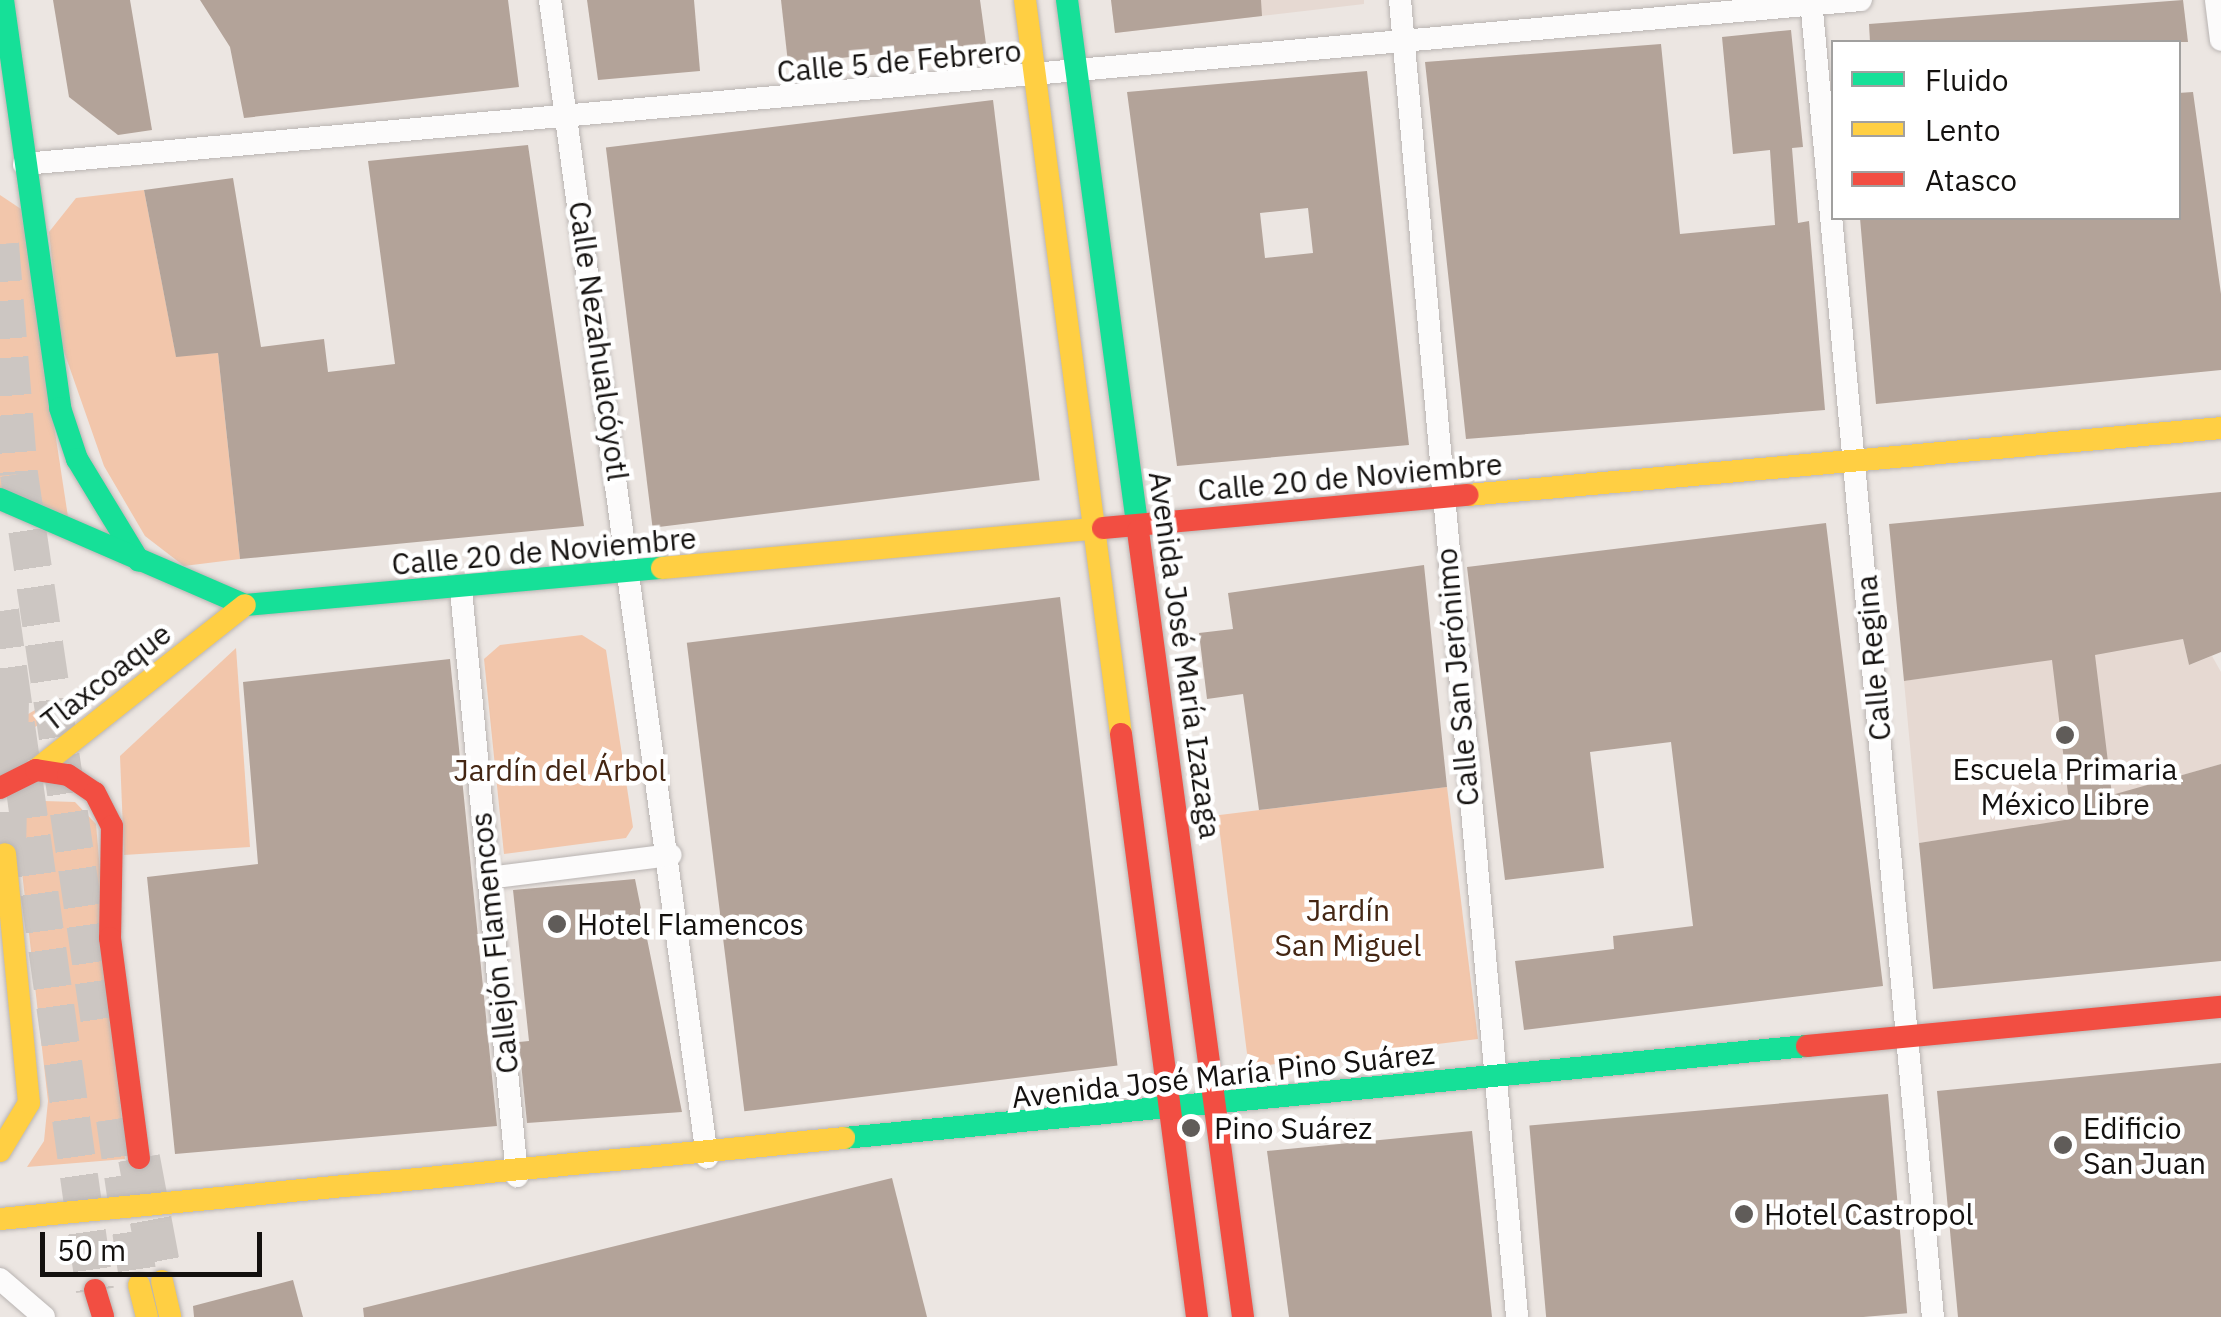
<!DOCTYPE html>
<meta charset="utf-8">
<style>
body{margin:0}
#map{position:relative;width:2221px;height:1317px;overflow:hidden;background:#ece6e2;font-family:"IBM Plex Sans",sans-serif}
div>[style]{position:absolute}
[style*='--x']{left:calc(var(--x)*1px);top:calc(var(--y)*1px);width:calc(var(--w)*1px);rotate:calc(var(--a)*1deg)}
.built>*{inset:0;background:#e6d9d2}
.green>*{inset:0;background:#f2c6ab;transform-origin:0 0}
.building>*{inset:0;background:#b3a399;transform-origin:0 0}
.primary-tunnel>*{height:38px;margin-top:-19px;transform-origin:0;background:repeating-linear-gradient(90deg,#ccc6c2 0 38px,transparent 0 57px)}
.highway-tunnel>*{height:42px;margin-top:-21px;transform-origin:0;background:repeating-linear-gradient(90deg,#ccc6c2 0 42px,transparent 0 63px)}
.roads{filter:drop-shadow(0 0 2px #b9b4b2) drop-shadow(0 0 2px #b9b4b2)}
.street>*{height:22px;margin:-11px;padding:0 11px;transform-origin:11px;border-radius:11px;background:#fcfbfb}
.fast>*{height:22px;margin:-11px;padding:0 11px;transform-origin:11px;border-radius:11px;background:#16e098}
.slow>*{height:22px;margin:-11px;padding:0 11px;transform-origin:11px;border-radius:11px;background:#ffcf43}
.jam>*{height:22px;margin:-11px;padding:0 11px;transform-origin:11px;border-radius:11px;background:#f24e42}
.dots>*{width:28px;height:28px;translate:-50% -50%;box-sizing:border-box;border:5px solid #fff;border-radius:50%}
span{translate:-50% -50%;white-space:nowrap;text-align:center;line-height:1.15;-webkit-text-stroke:9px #fff;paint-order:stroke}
.street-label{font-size:30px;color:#14110f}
.poi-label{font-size:30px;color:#14110f}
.left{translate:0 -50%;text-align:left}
.park-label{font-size:30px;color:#442613}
.legend{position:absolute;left:1831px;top:40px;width:350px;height:180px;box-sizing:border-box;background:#fff;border:2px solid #a1a09f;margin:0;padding:12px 18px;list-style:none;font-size:30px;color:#14110f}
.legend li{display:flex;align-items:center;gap:20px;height:50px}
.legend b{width:50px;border:2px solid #a1a09f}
.scale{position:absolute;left:40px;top:1232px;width:222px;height:45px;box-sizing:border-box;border:5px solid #14110f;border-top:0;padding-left:12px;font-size:30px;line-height:35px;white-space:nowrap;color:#14110f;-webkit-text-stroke:8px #fff;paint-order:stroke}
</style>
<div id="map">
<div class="built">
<i style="clip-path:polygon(1111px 0,1364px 0,1364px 4px,1115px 33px)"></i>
<i style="clip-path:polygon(2183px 639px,2189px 665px,2212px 656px,2221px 672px,2221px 764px,2138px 788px,2143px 810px,1919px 843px,1904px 681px)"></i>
</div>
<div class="green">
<i style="clip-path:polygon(144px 190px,176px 356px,218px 353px,240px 559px,184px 566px,145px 536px,104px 466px,61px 343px,49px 232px,76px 198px)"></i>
<i style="clip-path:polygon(0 195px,21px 209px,68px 517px,0 488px)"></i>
<i style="clip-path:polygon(582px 635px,606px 650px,633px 827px,626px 838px,504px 854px,484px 659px,500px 645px)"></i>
<i style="clip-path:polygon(236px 648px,250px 847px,124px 855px,120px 756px)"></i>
<i style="clip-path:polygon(55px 698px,61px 710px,0 750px,0 731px)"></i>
<i style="left:1447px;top:787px;width:254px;height:231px;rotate:83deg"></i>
<i style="clip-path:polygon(44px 801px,75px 802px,96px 824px,125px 1159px,27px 1167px,44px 1141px,48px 1101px,16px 819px)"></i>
</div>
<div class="building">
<i style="clip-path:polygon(53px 0,130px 0,152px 130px,118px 135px,69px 97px)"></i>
<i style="clip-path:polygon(200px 0,508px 0,519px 87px,244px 118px,230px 47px)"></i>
<i style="clip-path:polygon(587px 0,694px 0,700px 71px,598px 80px)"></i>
<i style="clip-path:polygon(781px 0,980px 0,986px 44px,788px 63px)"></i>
<i style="clip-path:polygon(1111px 0,1261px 0,1262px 16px,1115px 33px)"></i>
<i style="clip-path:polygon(2183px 0,2188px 42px,1870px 42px,1869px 24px)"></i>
<i style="clip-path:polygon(1791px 30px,1803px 147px,1792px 148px,1798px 223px,1809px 221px,1825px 410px,1466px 439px,1425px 62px,1661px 44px,1680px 234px,1775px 225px,1770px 150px,1733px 154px,1722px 37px)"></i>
<i style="clip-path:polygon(evenodd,1367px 71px,1409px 445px,1177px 466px,1127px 92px,1367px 71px,1308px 208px,1313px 253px,1265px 258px,1260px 213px,1308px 208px)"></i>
<i style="clip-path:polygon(2193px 92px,2221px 294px,2221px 370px,1876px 404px,1860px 218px,2178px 218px,2178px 93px)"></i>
<i style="left:993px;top:100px;width:383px;height:390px;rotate:83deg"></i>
<i style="clip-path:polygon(528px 145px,584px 526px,240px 559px,218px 353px,176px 357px,144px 190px,233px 178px,261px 347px,324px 339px,328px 372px,395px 364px,368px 161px)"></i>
<i style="clip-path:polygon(2221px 492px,2221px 652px,2189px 665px,2183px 639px,2095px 655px,2112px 795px,2221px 764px,2221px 961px,1933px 989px,1919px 843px,2071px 819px,2052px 660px,1904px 681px,1889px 524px)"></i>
<i style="clip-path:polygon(1826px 523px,1883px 986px,1524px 1030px,1515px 961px,1614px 949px,1613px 936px,1693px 926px,1671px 742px,1590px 752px,1604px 868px,1505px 880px,1467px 567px)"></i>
<i style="clip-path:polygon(1424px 565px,1447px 787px,1259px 810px,1243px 694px,1207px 699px,1199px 633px,1233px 629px,1228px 593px)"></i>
<i style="left:1060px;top:597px;width:472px;height:376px;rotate:83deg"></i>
<i style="clip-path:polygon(450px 659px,497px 1126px,175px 1154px,147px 877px,258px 864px,243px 682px)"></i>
<i style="clip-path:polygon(635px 879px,682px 1112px,527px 1123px,519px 1042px,529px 1041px,513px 890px)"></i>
<i style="clip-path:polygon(2221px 1063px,2221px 1317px,1958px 1317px,1937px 1091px)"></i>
<i style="left:1888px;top:1094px;width:220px;height:360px;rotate:85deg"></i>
<i style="clip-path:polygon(1472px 1131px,1492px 1317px,1289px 1317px,1267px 1151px)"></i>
<i style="clip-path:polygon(892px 1178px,927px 1317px,364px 1317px,363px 1308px)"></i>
<i style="clip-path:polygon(293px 1280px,303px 1317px,194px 1317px,193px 1306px)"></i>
</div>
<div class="primary-tunnel">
<i style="--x:0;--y:244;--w:231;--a:85.3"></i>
<i style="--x:19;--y:474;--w:562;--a:81.61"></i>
<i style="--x:0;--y:611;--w:686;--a:82.04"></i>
<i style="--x:115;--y:1119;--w:168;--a:81.8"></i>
</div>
<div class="highway-tunnel">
<i style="--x:5;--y:854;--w:160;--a:-88.9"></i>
<i style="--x:139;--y:1158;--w:125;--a:79.4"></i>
</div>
<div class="roads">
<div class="street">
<i style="--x:550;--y:0;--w:1168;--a:82.27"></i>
<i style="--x:1400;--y:0;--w:1322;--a:84.92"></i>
<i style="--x:1811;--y:0;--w:1323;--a:84.71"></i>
<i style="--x:2216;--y:0;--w:40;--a:82.9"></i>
<i style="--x:24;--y:164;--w:1844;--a:-5.1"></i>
<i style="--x:461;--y:590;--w:589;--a:84.54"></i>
<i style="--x:488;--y:878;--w:184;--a:-7.2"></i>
<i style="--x:0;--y:1279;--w:58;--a:40.8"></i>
</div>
<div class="fast">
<i style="--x:3;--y:0;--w:412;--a:82"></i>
<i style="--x:60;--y:408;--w:54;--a:71.6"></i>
<i style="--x:77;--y:459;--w:119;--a:58.7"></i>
<i style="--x:1067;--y:0;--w:536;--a:82.38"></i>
<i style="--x:0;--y:499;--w:267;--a:23.4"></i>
<i style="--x:245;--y:605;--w:419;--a:-5.1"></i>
<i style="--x:844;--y:1138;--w:967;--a:-5.46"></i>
</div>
<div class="slow">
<i style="--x:1025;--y:0;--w:740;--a:82.55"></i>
<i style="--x:1468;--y:495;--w:756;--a:-5.08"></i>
<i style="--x:662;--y:568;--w:443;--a:-5.2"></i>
<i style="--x:36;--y:770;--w:266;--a:-38.3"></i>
<i style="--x:0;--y:1151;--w:56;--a:-58.9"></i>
<i style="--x:29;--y:1103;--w:250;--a:-95.5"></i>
<i style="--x:0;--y:1219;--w:848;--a:-5.48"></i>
<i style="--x:162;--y:1281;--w:37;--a:77"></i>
<i style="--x:139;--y:1285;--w:33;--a:76"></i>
</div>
<div class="jam">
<i style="--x:1103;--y:528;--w:366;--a:-5.2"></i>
<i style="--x:1138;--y:531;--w:793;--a:82.39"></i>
<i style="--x:1121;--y:734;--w:588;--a:82.57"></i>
<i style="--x:0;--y:788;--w:40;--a:-26.6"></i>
<i style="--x:36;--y:770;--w:32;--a:9"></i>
<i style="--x:68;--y:775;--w:32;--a:34"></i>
<i style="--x:95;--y:793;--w:37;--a:63"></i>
<i style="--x:112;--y:826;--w:112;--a:91"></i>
<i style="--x:110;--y:938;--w:222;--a:82.5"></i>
<i style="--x:1807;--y:1046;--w:416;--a:-5.4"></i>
<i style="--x:95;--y:1290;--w:28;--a:73"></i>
</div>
</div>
<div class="dots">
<i style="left:2065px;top:735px;background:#605c59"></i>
<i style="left:557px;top:924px;background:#605c59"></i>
<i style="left:1191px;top:1128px;background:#605c59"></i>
<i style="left:2063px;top:1145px;background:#605c59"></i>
<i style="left:1744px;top:1214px;background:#605c59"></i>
</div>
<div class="street-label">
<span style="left:899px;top:61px;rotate:-5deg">Calle 5 de Febrero</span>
<span style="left:599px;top:341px;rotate:82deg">Calle Nezahualcóyotl</span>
<span style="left:1350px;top:477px;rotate:-5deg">Calle 20 de Noviembre</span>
<span style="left:544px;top:551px;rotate:-5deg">Calle 20 de Noviembre</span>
<span style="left:1185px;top:655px;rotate:82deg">Avenida José María Izazaga</span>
<span style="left:1873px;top:658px;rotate:-95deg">Calle Regina</span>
<span style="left:106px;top:677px;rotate:-38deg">Tlaxcoaque</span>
<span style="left:1457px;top:677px;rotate:-95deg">Calle San Jerónimo</span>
<span style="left:494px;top:943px;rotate:-96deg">Callejón Flamencos</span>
<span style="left:1223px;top:1075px;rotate:-6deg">Avenida José María Pino Suárez</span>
</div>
<div class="poi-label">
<span style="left:2065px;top:786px">Escuela Primaria<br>México Libre</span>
<span class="left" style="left:577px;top:924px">Hotel Flamencos</span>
<span class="left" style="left:1214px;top:1128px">Pino Suárez</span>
<span class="left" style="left:2083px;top:1145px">Edificio<br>San Juan</span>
<span class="left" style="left:1764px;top:1214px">Hotel Castropol</span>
</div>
<div class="park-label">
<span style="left:560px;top:770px">Jardín del Árbol</span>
<span style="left:1348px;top:927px">Jardín<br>San Miguel</span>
</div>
<ul class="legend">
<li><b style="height:12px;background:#16e098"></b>Fluido</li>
<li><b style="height:12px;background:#ffcf43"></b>Lento</li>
<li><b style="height:12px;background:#f24e42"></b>Atasco</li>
</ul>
<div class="scale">50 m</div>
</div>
